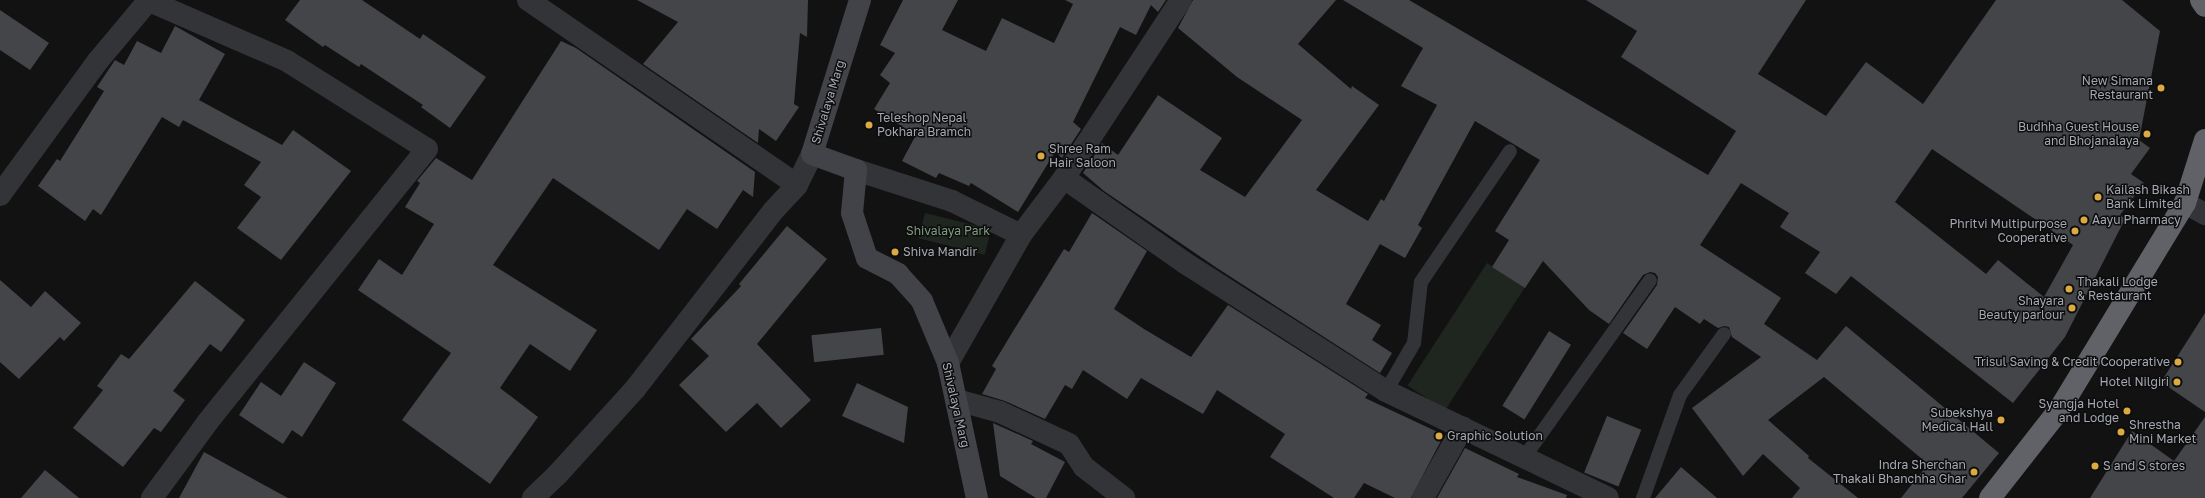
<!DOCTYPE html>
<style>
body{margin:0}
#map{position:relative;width:2205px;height:498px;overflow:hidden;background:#121213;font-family:"Golos Text",sans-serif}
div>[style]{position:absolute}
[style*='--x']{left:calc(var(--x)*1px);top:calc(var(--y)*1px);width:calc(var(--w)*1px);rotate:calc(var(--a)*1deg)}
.green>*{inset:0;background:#1f2620;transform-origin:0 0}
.building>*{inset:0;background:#444548;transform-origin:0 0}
.lane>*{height:14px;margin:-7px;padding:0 7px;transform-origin:7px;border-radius:7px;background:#333438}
.street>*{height:22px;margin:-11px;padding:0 11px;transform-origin:11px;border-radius:11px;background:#333438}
.secondary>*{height:22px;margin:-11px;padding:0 11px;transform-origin:11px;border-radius:11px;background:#424348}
.highway>*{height:22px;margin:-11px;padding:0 11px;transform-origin:11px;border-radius:11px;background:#606268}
.dots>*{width:11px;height:11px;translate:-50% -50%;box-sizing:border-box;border:2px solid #0d0d0e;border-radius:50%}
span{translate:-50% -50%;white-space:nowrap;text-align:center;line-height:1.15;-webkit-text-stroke:3px #0d0d0e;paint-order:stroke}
.poi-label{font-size:12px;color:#a5a9b2}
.right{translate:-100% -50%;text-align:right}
.left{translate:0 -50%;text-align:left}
.street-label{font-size:12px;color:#a5a9b2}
.park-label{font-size:12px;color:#7e9b80}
</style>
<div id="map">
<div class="green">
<i style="left:925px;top:213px;width:68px;height:26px;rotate:14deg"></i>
<i style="left:1487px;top:263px;width:45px;height:146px;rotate:33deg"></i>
</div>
<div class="building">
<i style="clip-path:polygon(300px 0,362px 0,420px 39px,423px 34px,486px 77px,450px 128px,421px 107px,423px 105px,361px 64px,359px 67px,325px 45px,323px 47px,285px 20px)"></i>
<i style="clip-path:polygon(637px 0,808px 0,807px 37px,800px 33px,794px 104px,799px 107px,776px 141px,759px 129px,758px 143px,643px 64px,678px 22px)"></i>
<i style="clip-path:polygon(903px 0,958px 0,942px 30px,986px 51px,1002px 18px,1054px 43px,1073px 4px,1065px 0,1166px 0,1158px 12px,1151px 5px,1136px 35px,1120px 27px,1073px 122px,1081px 129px,1062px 158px,1055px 152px,1018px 212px,971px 183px,969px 186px,939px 173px,936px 178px,902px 161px,916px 135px,874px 109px,890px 83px,880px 75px,895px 53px,880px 45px)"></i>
<i style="clip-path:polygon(evenodd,1193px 0,1336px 0,1298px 44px,1351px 89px,1352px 86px,1379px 105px,1316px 190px,1368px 221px,1381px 199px,1384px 201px,1437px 105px,1401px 86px,1423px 48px,1343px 0,1409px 0,1708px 175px,1736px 131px,1621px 57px,1637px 31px,1586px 0,1806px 0,1758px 74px,1826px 116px,1866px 62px,1923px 104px,1996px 0,2122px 0,2160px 31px,2139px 140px,2150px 148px,2131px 174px,2144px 183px,2120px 215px,2125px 219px,2065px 337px,2013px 403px,1851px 276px,1836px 294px,1805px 273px,1820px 252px,1780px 227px,1789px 213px,1741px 183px,1700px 245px,1781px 298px,1764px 324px,1817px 360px,1846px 326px,1999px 453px,1962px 498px,1901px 498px,1928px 464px,1824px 377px,1768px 420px,1809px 456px,1808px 458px,1858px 498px,1792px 498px,1800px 488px,1763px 454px,1743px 476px,1692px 408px,1761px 357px,1732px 337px,1729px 327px,1724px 326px,1718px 328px,1704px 319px,1700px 324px,1675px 307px,1647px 349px,1623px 333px,1657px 285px,1658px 277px,1655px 273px,1650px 272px,1643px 275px,1609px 324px,1589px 310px,1543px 261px,1525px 288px,1492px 267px,1509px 240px,1495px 231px,1540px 160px,1475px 121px,1418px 225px,1422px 228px,1405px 258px,1380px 244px,1346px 304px,1381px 325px,1372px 340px,1392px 353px,1380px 373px,1217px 268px,1104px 191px,1083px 173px,1102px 143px,1118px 155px,1158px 95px,1222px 138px,1200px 170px,1245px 197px,1302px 120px,1237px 77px,1178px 28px,1193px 0,1932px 149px,2073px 245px,2044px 297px,1998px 260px,1986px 274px,1895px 202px,1932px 149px)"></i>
<i style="clip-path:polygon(0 10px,49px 43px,30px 70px,0 50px)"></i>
<i style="clip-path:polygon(175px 26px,225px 54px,199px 100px,282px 145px,293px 130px,351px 171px,281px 260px,237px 228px,261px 197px,244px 185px,261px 162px,183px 120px,179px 127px,162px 117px,101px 215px,93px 209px,85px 221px,38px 186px,57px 159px,60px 161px,104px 91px,97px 87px,115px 60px,124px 65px,137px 41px,161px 53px)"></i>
<i style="clip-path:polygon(561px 41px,576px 48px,755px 172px,753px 197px,743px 190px,717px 229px,687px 209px,659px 250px,553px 178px,493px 265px,597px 330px,570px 371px,530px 344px,500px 388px,538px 417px,490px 484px,402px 420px,451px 353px,358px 290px,379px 259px,402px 275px,434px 224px,405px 207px,420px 183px,417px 181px,436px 158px,472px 180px)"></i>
<i style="clip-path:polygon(1092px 213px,1147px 251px,1114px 309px,1144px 329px,1191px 357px,1228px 305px,1368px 394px,1365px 398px,1444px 435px,1411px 498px,1395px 498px,1364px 483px,1354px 498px,1334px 498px,1270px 457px,1285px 434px,1217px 390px,1203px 414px,1141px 378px,1127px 399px,1083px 370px,1072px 389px,1065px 385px,1045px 419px,1005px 401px,982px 394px,996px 369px,992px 366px,1015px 328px,1064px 249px,1069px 252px)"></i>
<i style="clip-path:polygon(787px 226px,827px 259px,757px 344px,811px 400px,781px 428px,757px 403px,726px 432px,679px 385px,709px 356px,691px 339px,741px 286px,739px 284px)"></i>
<i style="clip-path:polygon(0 280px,31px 307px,45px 291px,81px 323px,64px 341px,60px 337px,19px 379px,0 362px)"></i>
<i style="clip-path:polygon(195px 281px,245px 320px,221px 352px,210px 344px,173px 391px,185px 400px,161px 432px,154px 428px,123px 467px,73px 428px,103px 390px,97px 386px,121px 354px,129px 359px)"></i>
<i style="clip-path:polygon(2205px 313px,2205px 412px,2161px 382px)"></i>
<i style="left:881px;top:328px;width:27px;height:70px;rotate:84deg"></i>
<i style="left:1549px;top:331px;width:26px;height:88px;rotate:32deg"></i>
<i style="clip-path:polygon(304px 362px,336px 383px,302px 437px,292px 430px,283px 444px,239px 415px,261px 382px,281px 396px)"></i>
<i style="clip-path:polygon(857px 383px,908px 407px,904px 443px,842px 416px)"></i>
<i style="left:1607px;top:416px;width:37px;height:61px;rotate:22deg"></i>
<i style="clip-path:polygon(2205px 417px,2205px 498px,2090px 498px,2132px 431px,2174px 461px)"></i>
<i style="clip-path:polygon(993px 423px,1033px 441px,1031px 444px,1065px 462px,1046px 498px,1036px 498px,1000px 476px)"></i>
<i style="clip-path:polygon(1465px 448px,1519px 474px,1517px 477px,1567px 495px,1566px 498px,1437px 498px)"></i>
<i style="clip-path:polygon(204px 452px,288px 498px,179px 498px)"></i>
<i style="clip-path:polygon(1681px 467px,1717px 498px,1655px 498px)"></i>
<i style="clip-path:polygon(45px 470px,79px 498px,21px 498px)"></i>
</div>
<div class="lane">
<i style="--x:1386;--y:391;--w:56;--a:-59.7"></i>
<i style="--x:1414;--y:343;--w:61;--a:-83.5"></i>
<i style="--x:1421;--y:282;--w:158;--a:-55.8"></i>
<i style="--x:1523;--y:459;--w:219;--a:-54.6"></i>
<i style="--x:1643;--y:498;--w:109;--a:-70.2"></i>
<i style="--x:1680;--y:395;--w:75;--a:-54.2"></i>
</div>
<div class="street">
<i style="--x:147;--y:0;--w:153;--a:23.5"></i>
<i style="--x:287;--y:61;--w:165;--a:32.2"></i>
<i style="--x:427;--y:149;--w:351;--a:128.8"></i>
<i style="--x:207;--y:423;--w:93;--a:126.3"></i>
<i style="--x:528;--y:0;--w:326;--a:34.5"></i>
<i style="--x:856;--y:170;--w:101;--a:17.9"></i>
<i style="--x:952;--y:201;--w:77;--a:26.2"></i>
<i style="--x:1064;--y:178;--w:148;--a:35.1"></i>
<i style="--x:1185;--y:263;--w:238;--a:32.5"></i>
<i style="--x:1386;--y:391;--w:246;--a:25.7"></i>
<i style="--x:0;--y:195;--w:165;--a:-53.9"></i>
<i style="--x:97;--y:62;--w:80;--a:-50.1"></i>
<i style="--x:2185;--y:203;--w:23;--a:29"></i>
<i style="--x:948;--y:363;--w:147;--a:-60.3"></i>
<i style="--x:1021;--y:235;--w:71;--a:-53"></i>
<i style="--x:1064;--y:178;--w:213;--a:-56.7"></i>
<i style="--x:957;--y:400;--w:45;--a:15.6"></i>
<i style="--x:1000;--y:412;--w:76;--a:24.9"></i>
<i style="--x:1069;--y:444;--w:27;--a:57"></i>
<i style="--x:1084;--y:467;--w:51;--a:37.8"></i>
<i style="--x:533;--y:498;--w:33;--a:-44"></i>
<i style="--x:557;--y:475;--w:116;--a:-47.8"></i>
<i style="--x:635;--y:389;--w:225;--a:-52.2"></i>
<i style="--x:773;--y:211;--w:35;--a:-47"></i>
<i style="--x:797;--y:185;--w:34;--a:-64"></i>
<i style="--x:1423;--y:498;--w:81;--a:-60.6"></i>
</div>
<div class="secondary">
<i style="--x:860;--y:0;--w:161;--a:107.3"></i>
<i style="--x:812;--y:154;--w:47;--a:20"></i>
<i style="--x:856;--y:170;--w:43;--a:95.3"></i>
<i style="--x:852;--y:213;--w:47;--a:71.6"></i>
<i style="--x:867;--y:258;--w:35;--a:27"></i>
<i style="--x:898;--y:274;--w:36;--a:48"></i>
<i style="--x:922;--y:301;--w:67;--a:67.2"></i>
<i style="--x:948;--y:363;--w:138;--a:77.9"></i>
</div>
<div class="highway">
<i style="--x:2201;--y:0;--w:7;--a:56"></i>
<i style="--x:1990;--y:498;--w:112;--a:-51.9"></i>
<i style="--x:2059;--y:410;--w:242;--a:-58.7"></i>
<i style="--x:2185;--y:203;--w:66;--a:-72.4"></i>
</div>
<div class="dots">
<i style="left:2161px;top:88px;background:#dcaa41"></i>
<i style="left:869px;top:125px;background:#dcaa41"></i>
<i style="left:2147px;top:134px;background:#dcaa41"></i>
<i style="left:1041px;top:156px;background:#dcaa41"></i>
<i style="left:2098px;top:197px;background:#dcaa41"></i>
<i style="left:2084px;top:220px;background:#dcaa41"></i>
<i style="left:2075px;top:231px;background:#dcaa41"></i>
<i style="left:895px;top:252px;background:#dcaa41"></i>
<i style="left:2069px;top:289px;background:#dcaa41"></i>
<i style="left:2072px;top:308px;background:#dcaa41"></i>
<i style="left:2178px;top:362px;background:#dcaa41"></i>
<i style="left:2177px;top:382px;background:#dcaa41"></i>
<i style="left:2127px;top:411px;background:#dcaa41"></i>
<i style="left:2001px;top:420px;background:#dcaa41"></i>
<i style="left:2121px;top:432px;background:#dcaa41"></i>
<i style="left:1439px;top:436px;background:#dcaa41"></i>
<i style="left:2095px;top:466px;background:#dcaa41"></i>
<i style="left:1974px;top:472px;background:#dcaa41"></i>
</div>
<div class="poi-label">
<span class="right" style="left:2153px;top:88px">New Simana<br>Restaurant</span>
<span class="left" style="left:877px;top:125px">Teleshop Nepal<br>Pokhara Bramch</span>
<span class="right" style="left:2139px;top:134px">Budhha Guest House<br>and Bhojanalaya</span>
<span class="left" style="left:1049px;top:156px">Shree Ram<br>Hair Saloon</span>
<span class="left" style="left:2106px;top:197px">Kailash Bikash<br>Bank Limited</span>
<span class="left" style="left:2092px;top:220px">Aayu Pharmacy</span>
<span class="right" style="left:2067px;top:231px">Phritvi Multipurpose<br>Cooperative</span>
<span class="left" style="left:903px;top:252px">Shiva Mandir</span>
<span class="left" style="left:2077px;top:289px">Thakali Lodge<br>&amp; Restaurant</span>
<span class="right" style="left:2064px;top:308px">Shayara<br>Beauty parlour</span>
<span class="right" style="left:2170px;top:362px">Trisul Saving &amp; Credit Cooperative</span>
<span class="right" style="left:2169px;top:382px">Hotel Nilgiri</span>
<span class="right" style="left:2119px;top:411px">Syangja Hotel<br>and Lodge</span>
<span class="right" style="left:1993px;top:420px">Subekshya<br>Medical Hall</span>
<span class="left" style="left:2129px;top:432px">Shrestha<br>Mini Market</span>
<span class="left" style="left:1447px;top:436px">Graphic Solution</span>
<span class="right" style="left:1966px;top:472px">Indra Sherchan<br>Thakali Bhanchha Ghar</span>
<span class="left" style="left:2103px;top:466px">S and S stores</span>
</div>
<div class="street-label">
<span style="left:828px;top:102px;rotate:-73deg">Shivalaya Marg</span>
<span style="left:956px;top:405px;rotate:77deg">Shivalaya Marg</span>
</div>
<div class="park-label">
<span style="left:948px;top:231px">Shivalaya Park</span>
</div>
</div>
